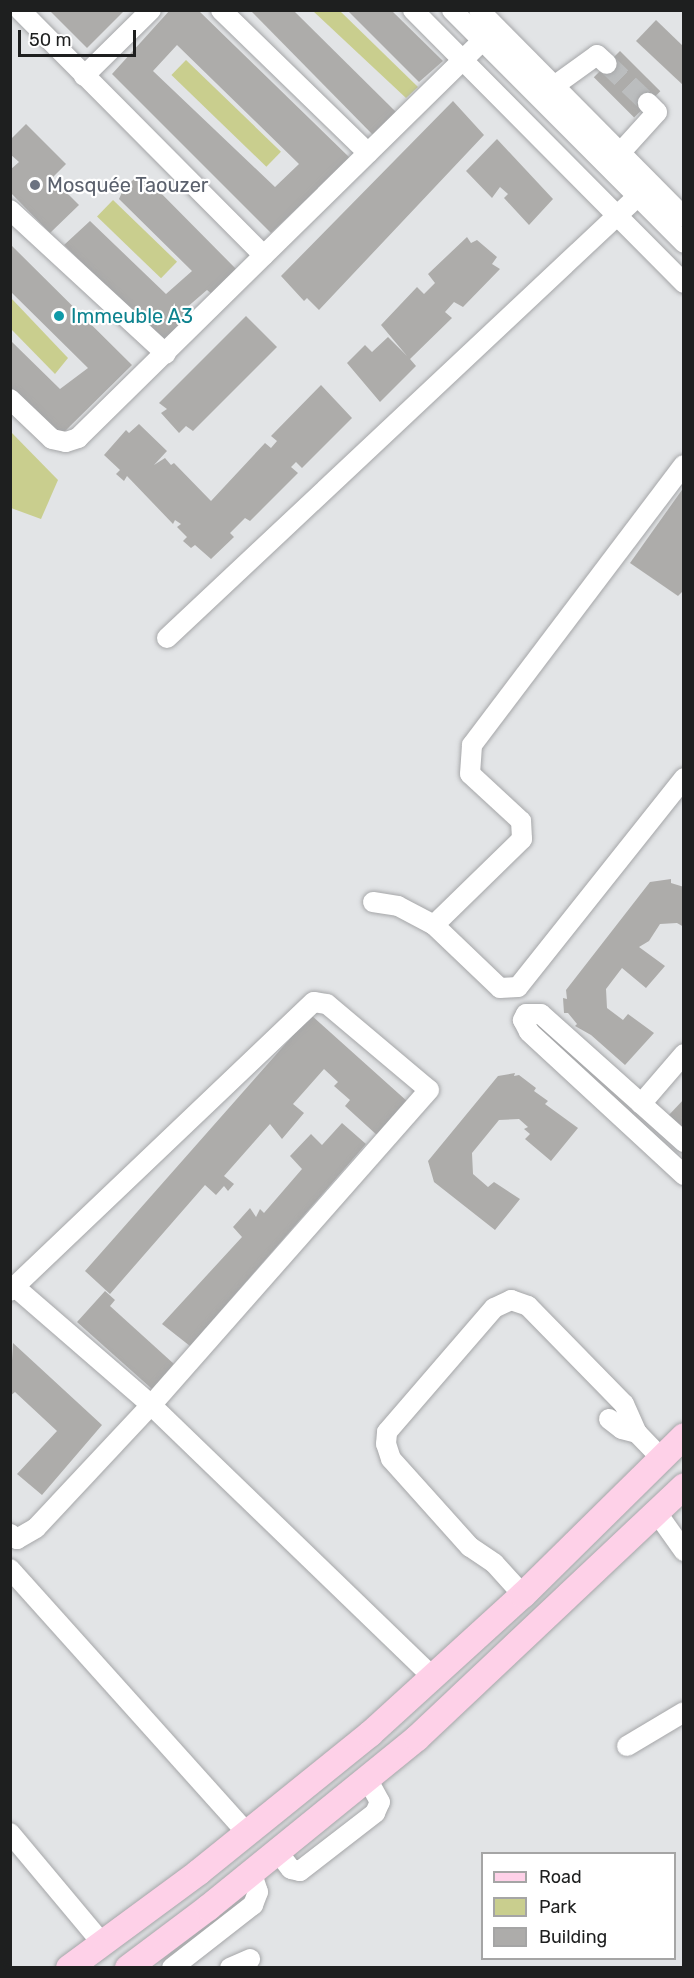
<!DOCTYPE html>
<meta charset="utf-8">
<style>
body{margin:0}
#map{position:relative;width:694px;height:1978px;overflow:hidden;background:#e2e4e6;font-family:Rubik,sans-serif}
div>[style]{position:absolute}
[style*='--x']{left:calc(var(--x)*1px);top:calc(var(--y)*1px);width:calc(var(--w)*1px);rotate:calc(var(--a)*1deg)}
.green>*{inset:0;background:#c9ce8e;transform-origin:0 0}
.building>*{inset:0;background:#adacaa;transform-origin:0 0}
.minor-tunnel>*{height:20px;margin-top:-10px;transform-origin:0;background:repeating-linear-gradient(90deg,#bbbdbe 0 20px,transparent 0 30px)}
.roads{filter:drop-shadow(0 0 2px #a5a6a8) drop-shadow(0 0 2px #a5a6a8)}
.minor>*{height:20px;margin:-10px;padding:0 10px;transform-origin:10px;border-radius:10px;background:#fff}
.major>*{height:26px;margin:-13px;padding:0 13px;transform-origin:13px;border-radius:13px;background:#fed1e8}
.dots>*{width:16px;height:16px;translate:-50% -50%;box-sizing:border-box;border:3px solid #fff;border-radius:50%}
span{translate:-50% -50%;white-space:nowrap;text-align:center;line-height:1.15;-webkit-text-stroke:4.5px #fff;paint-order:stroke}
.worship-label{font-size:20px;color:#5b616d}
.left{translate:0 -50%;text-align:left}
.culture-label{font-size:20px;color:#0d838f}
.frame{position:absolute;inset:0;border:12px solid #1e1f1f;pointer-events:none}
.legend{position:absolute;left:481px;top:1852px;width:195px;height:108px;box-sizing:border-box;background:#fff;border:2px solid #a5a5a5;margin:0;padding:8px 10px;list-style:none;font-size:18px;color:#1e1f1f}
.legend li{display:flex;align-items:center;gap:12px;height:30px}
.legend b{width:30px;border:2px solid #a5a5a5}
.scale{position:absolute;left:18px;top:30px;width:118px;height:27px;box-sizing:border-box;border:3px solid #1e1f1f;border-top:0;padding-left:8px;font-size:18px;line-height:21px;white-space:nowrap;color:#1e1f1f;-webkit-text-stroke:4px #fff;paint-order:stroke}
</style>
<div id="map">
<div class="green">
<i style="clip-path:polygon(313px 11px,340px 11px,418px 87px,406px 98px)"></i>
<i style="left:186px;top:60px;width:132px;height:21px;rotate:44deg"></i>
<i style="left:113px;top:200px;width:89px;height:23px;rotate:44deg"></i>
<i style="clip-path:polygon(11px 298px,68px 358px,55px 374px,11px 329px)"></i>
<i style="clip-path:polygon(10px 431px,58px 480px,41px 519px,11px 508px)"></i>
</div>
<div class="building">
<i style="clip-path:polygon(49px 10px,125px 10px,87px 48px)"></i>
<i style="clip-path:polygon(evenodd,170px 10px,198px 10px,350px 158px,271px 233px,112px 74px,170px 10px,177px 45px,299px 164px,275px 187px,153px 71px,177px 45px)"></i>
<i style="clip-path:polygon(250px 10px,293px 10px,397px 113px,373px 135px)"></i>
<i style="clip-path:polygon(347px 10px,391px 10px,443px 61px,419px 82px)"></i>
<i style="clip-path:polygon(656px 20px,684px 47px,684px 86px,636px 41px)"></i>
<i style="left:620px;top:51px;width:57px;height:37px;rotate:45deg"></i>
<i style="clip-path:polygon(453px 101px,484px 135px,319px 310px,307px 298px,304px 301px,281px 276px)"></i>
<i style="clip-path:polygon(26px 124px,66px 164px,52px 178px,79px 205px,50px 233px,10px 192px,10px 170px,19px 162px,10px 154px,10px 140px)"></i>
<i style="clip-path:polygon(497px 139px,553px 199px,529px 225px,504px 198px,508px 194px,500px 187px,492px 198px,466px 171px)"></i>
<i style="clip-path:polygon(137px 176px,144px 176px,239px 272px,213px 295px,207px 290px,185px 309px,190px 316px,163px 342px,64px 245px,90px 221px,166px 294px,192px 271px,119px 199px,123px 190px)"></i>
<i style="clip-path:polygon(467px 237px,471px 243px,477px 240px,497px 257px,492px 264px,500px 269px,463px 307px,454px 302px,445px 312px,452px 318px,410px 359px,416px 366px,380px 402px,347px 363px,365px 345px,372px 352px,388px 337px,407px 356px,381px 325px,417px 287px,424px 294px,435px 283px,428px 274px)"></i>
<i style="clip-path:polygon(10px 244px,132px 365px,59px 437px,10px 389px,10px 340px,60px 389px,88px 368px,10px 291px)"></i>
<i style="clip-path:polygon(246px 316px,277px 347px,193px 431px,186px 426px,179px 433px,161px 413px,167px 409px,159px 403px)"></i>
<i style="clip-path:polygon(321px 385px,352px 418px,302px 468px,296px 462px,291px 467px,298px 473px,250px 521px,245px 518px,230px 533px,234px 537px,211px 559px,195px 545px,191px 548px,183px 541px,187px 537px,177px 527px,181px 524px,175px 520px,173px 524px,127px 476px,124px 481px,116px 474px,120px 470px,104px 455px,126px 430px,129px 433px,139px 424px,167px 451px,154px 465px,165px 458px,171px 465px,174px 463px,211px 501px,265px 443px,271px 448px,277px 441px,271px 436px)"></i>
<i style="clip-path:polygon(684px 487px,684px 590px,678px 596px,630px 563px)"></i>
<i style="clip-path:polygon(671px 879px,671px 883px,684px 887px,684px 927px,677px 923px,660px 924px,649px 941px,639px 947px,665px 966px,646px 988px,622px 968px,606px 989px,607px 1008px,623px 1020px,628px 1014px,654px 1033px,625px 1065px,591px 1035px,575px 1026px,577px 1024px,568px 1013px,564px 1013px,563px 998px,567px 999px,566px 990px,650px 882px)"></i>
<i style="clip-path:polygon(311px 1015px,408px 1102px,378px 1136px,345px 1106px,350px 1100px,334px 1086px,338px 1082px,324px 1069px,293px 1104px,304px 1113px,282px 1139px,270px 1124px,224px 1176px,234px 1184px,228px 1191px,224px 1186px,216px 1195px,205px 1185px,110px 1294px,85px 1271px)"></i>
<i style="clip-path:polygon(515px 1073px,514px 1076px,519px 1075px,536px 1088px,534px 1091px,548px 1101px,545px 1104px,578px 1128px,551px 1161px,525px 1139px,530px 1134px,524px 1129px,528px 1127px,519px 1119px,499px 1120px,472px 1153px,473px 1174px,488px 1187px,494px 1182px,520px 1199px,495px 1230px,434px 1182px,428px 1161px,498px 1076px)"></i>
<i style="clip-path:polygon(684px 1099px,684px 1130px,668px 1116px)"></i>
<i style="clip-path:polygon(342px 1123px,366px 1144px,190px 1346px,162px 1324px,242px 1237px,233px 1227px,250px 1208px,256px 1217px,260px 1209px,264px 1213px,302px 1169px,290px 1156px,311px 1134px,322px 1145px)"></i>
<i style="clip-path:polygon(105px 1291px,115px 1300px,110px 1306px,174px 1364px,152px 1389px,77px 1322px)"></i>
<i style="clip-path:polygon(13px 1343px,102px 1425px,42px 1495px,17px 1474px,57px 1431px,15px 1392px,10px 1396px)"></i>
</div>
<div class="minor-tunnel">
<i style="--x:607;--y:64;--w:57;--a:43.6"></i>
</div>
<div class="roads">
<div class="minor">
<i style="--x:20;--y:10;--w:346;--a:45.2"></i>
<i style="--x:221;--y:10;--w:205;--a:44.2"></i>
<i style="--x:413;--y:10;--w:385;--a:45.2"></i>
<i style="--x:452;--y:10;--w:329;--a:45.1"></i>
<i style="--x:479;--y:10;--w:291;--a:45.3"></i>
<i style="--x:84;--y:76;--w:94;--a:-44.6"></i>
<i style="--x:554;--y:86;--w:53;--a:-35.8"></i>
<i style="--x:597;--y:55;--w:13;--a:42"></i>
<i style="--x:620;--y:153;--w:55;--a:-47.9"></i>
<i style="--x:657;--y:112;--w:13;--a:-135"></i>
<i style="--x:10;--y:210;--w:212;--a:42.7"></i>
<i style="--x:10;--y:399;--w:58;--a:43.6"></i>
<i style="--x:52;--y:439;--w:14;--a:12"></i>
<i style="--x:66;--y:442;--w:13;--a:-18"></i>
<i style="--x:78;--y:438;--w:566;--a:-44.5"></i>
<i style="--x:167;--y:638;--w:645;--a:-43.18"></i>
<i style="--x:373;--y:902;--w:25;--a:9"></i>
<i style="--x:398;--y:906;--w:41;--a:27.8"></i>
<i style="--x:434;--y:925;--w:123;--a:-44.3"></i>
<i style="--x:522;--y:839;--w:18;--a:-93"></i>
<i style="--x:521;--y:821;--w:69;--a:-137.3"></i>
<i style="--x:470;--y:774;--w:29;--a:-86"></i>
<i style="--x:472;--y:745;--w:351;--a:-52.9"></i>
<i style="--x:434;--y:925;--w:91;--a:43.7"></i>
<i style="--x:500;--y:988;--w:18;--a:-3"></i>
<i style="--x:518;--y:987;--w:267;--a:-51.5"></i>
<i style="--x:641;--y:1104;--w:66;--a:-49.3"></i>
<i style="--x:684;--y:1142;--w:192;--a:-138.2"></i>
<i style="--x:541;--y:1014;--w:15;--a:180"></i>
<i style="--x:526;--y:1014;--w:7;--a:117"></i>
<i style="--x:523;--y:1020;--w:13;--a:63"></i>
<i style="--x:529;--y:1032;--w:211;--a:42.7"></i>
<i style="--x:15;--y:1287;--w:180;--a:40.9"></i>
<i style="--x:151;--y:1405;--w:392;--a:44"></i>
<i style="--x:10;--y:1291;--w:419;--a:-43.6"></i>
<i style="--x:314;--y:1002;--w:13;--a:9"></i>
<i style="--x:327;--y:1004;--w:133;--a:40.1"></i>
<i style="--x:429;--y:1090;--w:420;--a:131.4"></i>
<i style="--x:151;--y:1405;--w:168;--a:133.1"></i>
<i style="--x:36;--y:1528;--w:22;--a:150"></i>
<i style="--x:17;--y:1539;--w:9;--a:-144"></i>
<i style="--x:609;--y:1419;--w:16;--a:38"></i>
<i style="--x:622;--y:1429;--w:16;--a:15"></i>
<i style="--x:657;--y:1513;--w:47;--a:54.6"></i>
<i style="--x:10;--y:1569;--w:355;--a:48.1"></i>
<i style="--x:523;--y:1595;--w:43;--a:-132.2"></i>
<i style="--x:494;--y:1563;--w:29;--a:-146"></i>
<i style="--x:470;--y:1547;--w:118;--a:-131.9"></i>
<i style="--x:391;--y:1459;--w:16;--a:-108"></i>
<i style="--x:386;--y:1444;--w:12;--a:-85"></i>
<i style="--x:387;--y:1432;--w:164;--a:-49.2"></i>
<i style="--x:494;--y:1308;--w:19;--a:-25"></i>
<i style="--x:511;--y:1300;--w:18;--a:19"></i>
<i style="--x:528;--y:1306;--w:137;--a:45.6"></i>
<i style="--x:624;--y:1404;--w:32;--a:66"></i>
<i style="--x:637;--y:1433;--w:35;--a:46"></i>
<i style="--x:627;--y:1746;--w:66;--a:-30.8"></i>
<i style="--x:10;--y:1833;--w:143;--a:50.1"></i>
<i style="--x:278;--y:1852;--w:21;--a:53"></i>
<i style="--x:291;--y:1869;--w:9;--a:13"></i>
<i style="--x:300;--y:1871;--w:95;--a:-37.7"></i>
<i style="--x:375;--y:1813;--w:12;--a:-66"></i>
<i style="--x:380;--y:1802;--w:26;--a:-119"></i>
<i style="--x:172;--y:1968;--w:103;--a:-37.9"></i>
<i style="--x:253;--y:1905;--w:14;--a:-69"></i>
<i style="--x:258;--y:1892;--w:20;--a:-108"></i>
<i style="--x:230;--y:1968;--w:22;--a:-24"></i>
</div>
<div class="major">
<i style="--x:69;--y:1968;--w:162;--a:-36.4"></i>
<i style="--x:199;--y:1872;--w:220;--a:-38.9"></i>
<i style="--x:370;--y:1734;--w:207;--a:-42.3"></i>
<i style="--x:523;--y:1595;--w:226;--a:-44.6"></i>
<i style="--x:128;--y:1968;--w:100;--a:-36.9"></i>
<i style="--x:208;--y:1908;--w:269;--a:-39.1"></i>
<i style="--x:417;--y:1738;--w:367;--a:-43.3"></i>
</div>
</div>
<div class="dots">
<i style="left:35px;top:185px;background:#6b7280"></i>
<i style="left:59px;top:316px;background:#0f9aa8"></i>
</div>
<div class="worship-label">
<span class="left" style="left:47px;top:185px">Mosquée Taouzer</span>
</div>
<div class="culture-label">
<span class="left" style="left:71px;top:316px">Immeuble A3</span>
</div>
<div class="frame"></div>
<ul class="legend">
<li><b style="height:8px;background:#fed1e8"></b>Road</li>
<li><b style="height:16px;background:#c9ce8e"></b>Park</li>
<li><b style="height:16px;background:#adacaa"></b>Building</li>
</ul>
<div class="scale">50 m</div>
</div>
